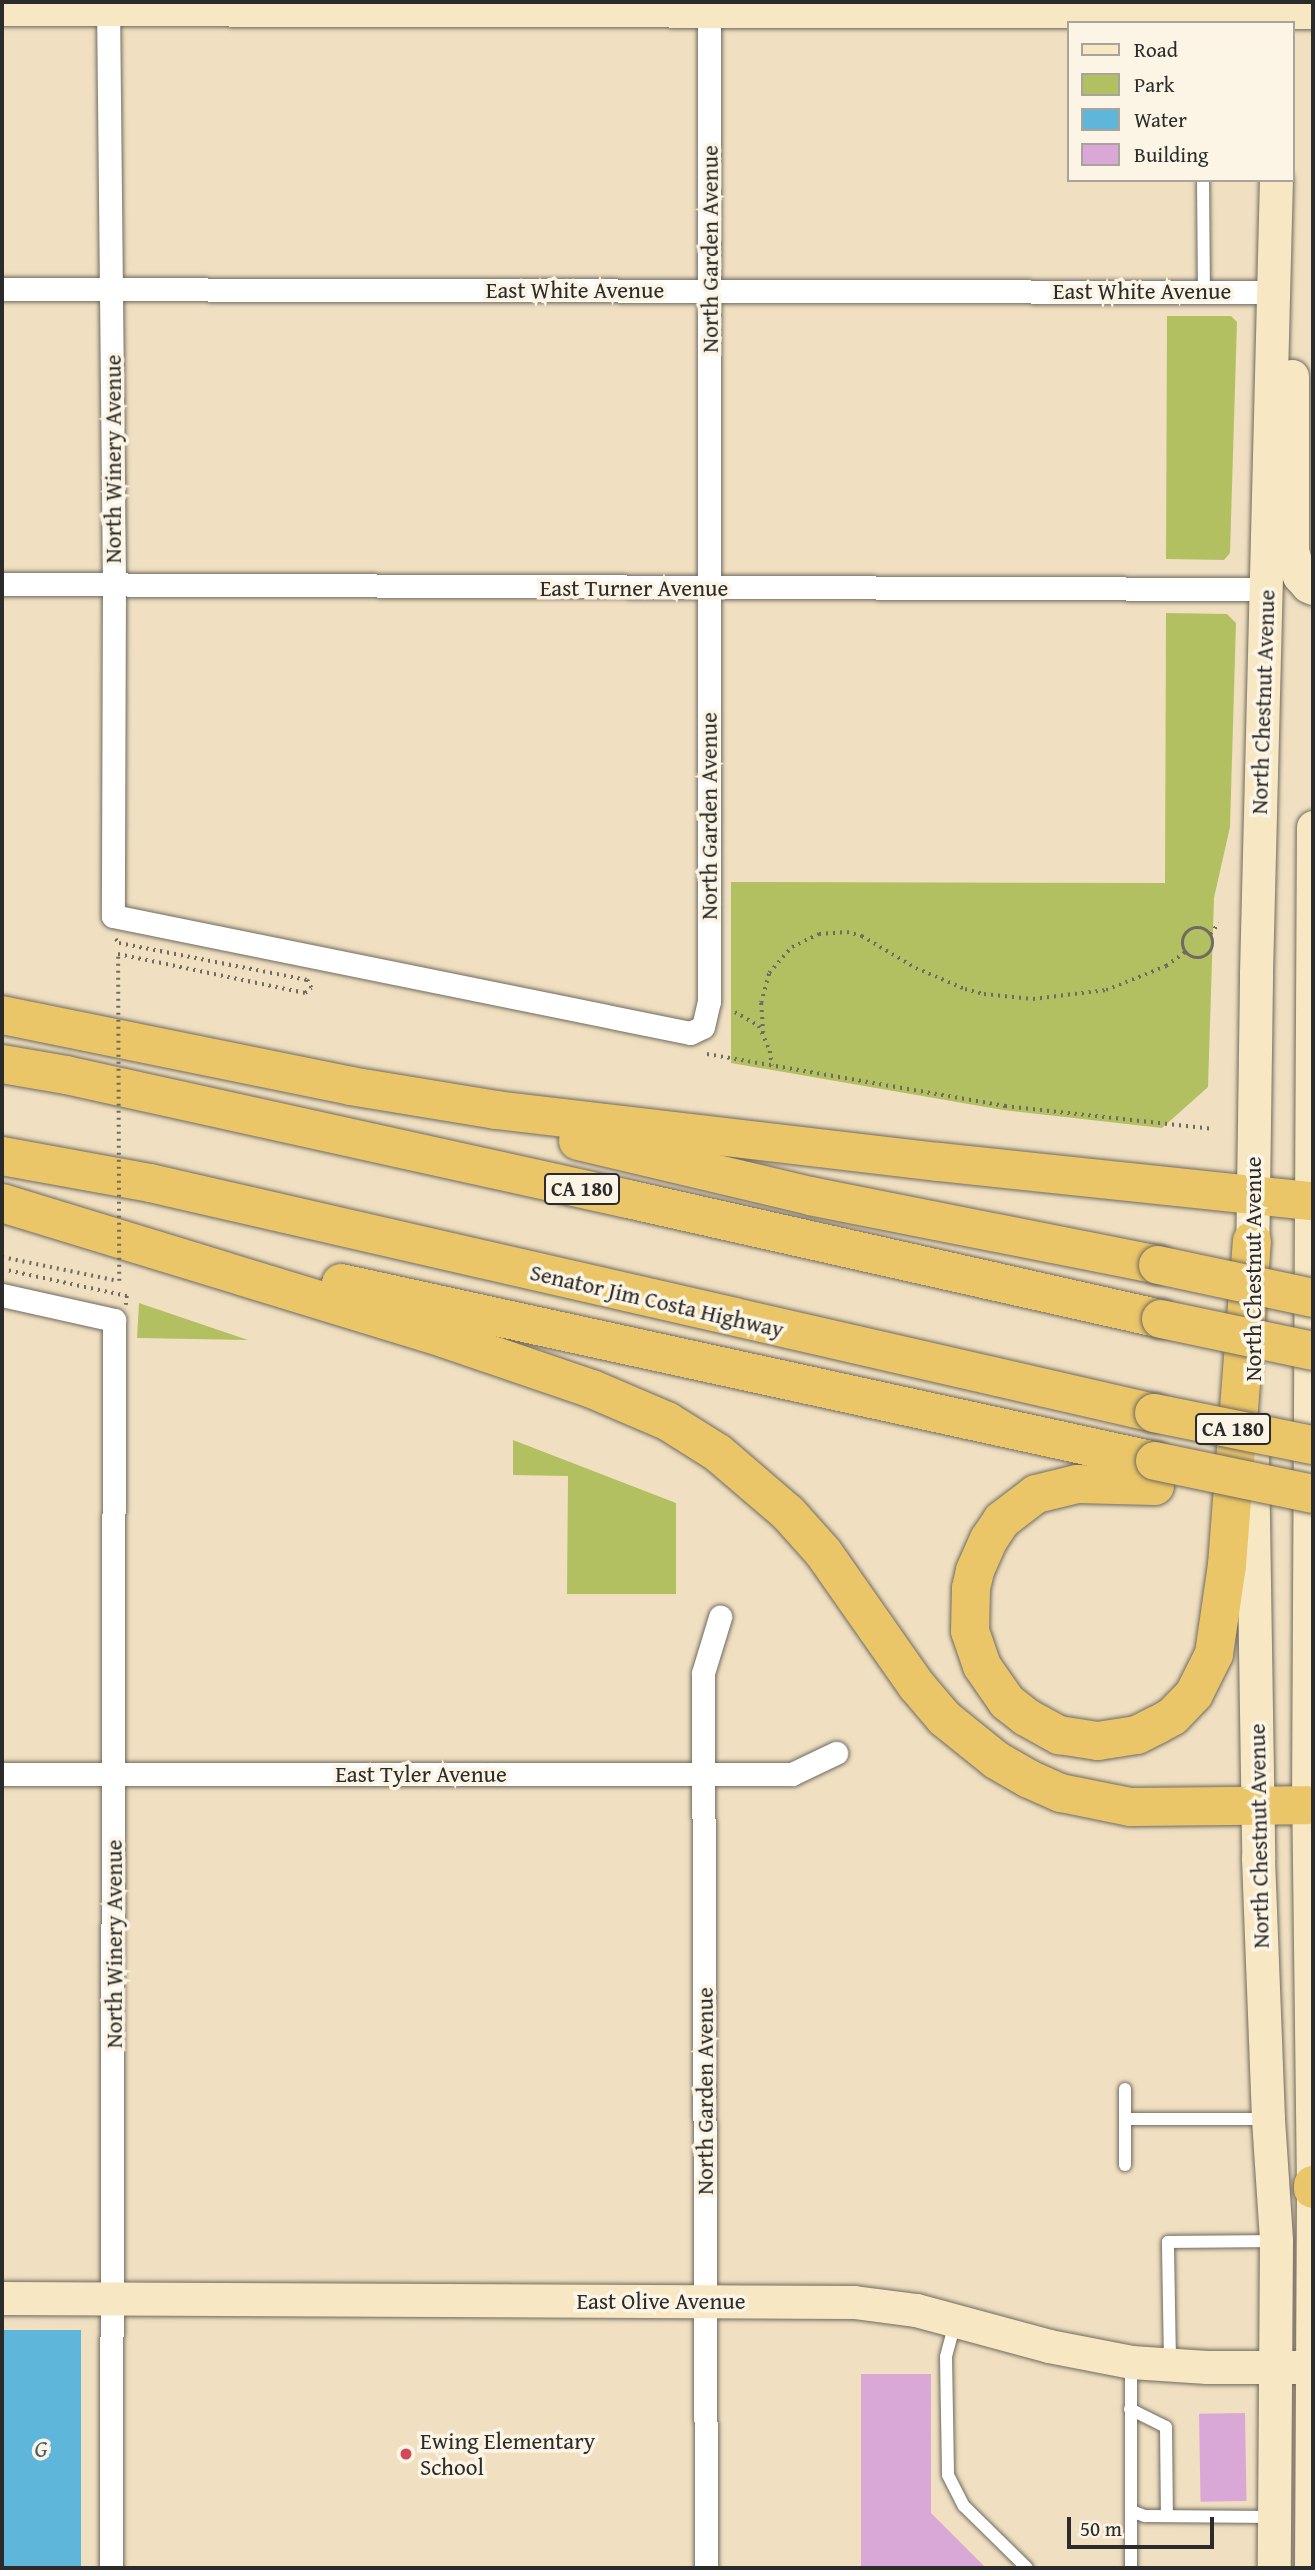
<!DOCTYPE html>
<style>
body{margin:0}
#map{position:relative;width:1315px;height:2570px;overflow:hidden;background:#f0e0c1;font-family:"Gentium Book Plus",serif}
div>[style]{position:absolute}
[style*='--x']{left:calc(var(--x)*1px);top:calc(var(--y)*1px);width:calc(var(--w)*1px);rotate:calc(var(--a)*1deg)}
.green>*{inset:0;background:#b3c062}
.water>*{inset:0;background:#5eb6db;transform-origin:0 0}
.building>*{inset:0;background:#daa8d7;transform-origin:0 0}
.path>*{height:3.5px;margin-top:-1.75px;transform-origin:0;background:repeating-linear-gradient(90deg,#706a60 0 2px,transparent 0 7px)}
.path>.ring{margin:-1.75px;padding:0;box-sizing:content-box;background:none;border:3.5px solid #706a60;border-radius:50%}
.roads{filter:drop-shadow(0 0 2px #706a60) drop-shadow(0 0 2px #706a60)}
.lane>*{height:12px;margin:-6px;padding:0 6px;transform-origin:6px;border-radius:6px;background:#fff}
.street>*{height:23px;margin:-11.5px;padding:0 11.5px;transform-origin:11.5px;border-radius:11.5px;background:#fff}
.secondary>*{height:33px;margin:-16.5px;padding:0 16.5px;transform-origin:16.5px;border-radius:16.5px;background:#f7e8c3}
.highway>*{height:38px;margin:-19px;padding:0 19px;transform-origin:19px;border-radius:19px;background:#eac669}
.path-bridge>*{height:3.5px;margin-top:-1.75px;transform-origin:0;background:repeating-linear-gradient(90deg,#706a60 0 2px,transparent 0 7px)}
.bridges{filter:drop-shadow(0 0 2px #706a60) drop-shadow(0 0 2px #706a60)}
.highway-bridge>*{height:38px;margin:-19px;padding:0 19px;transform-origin:19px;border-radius:19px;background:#eac669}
.dots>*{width:19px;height:19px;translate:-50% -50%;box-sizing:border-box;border:4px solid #fcf5e5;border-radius:50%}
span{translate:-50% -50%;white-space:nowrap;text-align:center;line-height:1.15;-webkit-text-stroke:7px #fcf5e5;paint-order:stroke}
.shield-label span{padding:2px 5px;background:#fcf5e5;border:2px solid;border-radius:5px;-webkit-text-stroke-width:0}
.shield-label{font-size:21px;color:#2b2b2b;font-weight:700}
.street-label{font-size:23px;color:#2b2b2b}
.poi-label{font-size:23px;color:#2b2b2b}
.left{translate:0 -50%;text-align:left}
.water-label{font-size:24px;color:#3d5c69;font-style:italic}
.frame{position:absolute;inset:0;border:4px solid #2b2b2b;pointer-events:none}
.legend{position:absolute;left:1067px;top:21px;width:228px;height:161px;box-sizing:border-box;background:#fcf5e5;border:2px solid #a8a49b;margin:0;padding:9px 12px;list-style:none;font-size:21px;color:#2b2b2b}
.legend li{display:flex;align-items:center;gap:14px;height:35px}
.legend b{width:35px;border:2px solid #a8a49b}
.scale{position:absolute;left:1067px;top:2517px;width:147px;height:32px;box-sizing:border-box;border:4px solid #2b2b2b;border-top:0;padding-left:9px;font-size:21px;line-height:24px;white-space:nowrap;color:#2b2b2b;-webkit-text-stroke:5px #fcf5e5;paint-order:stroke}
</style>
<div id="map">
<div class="green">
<i style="clip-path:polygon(1167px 316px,1231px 316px,1237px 322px,1230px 553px,1224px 560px,1166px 559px)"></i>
<i style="clip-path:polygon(1166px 613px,1227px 614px,1236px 623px,1230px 827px,1214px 898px,1208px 1087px,1162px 1128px,1003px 1110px,731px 1063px,731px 882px,1165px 883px)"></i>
<i style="clip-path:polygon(139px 1303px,248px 1340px,137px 1338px)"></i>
<i style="clip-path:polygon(513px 1440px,676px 1503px,676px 1594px,567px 1594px,568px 1476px,513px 1475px)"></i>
</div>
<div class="water">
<i style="left:2px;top:2330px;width:79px;height:238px"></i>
</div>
<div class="building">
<i style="clip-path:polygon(861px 2374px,931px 2374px,931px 2513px,986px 2568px,861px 2568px)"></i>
<i style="left:1245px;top:2413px;width:88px;height:46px;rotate:89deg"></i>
</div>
<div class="path">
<i class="ring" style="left:1183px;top:928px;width:26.5px;height:26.5px"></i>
<i style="--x:1210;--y:934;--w:14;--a:-51"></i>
<i style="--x:116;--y:939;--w:5;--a:53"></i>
<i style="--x:119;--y:943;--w:192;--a:11.1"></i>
<i style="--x:735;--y:1012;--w:28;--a:30"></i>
<i style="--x:759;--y:1026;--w:27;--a:66"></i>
<i style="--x:770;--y:1051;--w:15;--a:82"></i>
<i style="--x:763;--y:1033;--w:30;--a:-94"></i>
<i style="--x:761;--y:1003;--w:31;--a:-75"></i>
<i style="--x:769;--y:973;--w:35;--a:-49"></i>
<i style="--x:792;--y:947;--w:30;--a:-26"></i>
<i style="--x:819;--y:934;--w:28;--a:-4"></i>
<i style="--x:847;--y:932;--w:16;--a:15"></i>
<i style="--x:862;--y:936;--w:63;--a:30.7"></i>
<i style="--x:916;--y:968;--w:53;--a:23.2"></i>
<i style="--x:965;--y:989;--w:20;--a:15"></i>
<i style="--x:984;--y:994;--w:49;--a:5.8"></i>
<i style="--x:1033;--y:999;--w:74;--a:-7"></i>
<i style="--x:1106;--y:990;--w:65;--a:-21.8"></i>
<i style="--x:1166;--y:966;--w:26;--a:-36"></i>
<i style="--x:707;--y:1054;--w:303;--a:9.9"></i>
<i style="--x:1005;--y:1106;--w:210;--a:6.3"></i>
<i style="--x:2;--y:1269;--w:128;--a:12.2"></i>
<i style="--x:127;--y:1296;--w:9;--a:96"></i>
</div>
<div class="roads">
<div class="lane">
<i style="--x:1203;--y:180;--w:110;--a:89.5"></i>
<i style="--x:1125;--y:2089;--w:76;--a:90"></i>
<i style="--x:1125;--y:2119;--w:142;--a:0"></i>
<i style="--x:955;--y:2323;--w:35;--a:105"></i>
<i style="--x:946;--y:2357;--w:118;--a:89"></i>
<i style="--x:948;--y:2475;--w:35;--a:63"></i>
<i style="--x:964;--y:2506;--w:88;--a:44.5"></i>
<i style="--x:1170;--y:2362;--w:120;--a:-91"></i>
<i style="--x:1168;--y:2242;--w:107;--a:-0.5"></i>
<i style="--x:1131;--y:2363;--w:148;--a:90"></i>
<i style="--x:1131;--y:2511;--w:15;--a:20"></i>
<i style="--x:1145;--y:2516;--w:129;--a:0.4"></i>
<i style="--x:1130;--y:2409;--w:40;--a:26.6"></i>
<i style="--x:1166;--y:2427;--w:89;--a:89.4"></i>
<i style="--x:1131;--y:2511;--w:57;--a:90"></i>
</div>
<div class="street">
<i style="--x:108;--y:2;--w:583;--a:89.41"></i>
<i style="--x:114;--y:585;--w:331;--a:90.2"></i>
<i style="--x:113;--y:916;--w:589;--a:11.46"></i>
<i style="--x:690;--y:1033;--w:14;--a:-25"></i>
<i style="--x:703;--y:1027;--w:27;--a:-77"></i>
<i style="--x:709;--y:1001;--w:999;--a:-90"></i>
<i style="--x:2;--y:289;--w:1272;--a:0.14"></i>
<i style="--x:2;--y:584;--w:1265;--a:0.23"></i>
<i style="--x:2;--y:1295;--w:115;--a:12.6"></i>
<i style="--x:114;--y:1320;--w:1248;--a:90.14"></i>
<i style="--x:2;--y:1774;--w:790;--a:0"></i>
<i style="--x:792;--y:1774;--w:49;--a:-25.5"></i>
<i style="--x:706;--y:2568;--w:895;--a:-90.19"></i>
<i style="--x:703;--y:1673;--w:59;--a:-73.1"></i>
</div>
<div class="secondary">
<i style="--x:2;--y:9;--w:1311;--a:0.13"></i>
<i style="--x:1292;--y:376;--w:174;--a:90"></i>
<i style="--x:1292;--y:550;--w:27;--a:75"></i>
<i style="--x:1299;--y:576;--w:13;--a:48"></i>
<i style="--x:1308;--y:586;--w:5;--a:22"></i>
<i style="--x:1252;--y:1266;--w:293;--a:-89.2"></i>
<i style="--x:1256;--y:973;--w:793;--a:-88.56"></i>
<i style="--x:1252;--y:1456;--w:402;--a:89.1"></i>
<i style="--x:1258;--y:1858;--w:261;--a:87.8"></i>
<i style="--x:1268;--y:2119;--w:122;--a:86.2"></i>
<i style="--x:1276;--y:2241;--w:327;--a:90.4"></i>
<i style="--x:2;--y:2298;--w:852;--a:0.27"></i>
<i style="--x:854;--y:2302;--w:63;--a:7.4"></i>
<i style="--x:916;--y:2310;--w:138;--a:15.1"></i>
<i style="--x:1049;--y:2346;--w:84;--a:11"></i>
<i style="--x:1131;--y:2362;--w:76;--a:3.8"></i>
<i style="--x:1207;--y:2367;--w:90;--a:0"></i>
<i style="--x:1311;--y:2568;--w:379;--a:-89.7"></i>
<i style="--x:1313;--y:2189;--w:384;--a:-90.7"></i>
<i style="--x:1308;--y:1805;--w:978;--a:-89.71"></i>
</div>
<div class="highway">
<i style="--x:2;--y:1015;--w:356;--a:11.5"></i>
<i style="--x:351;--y:1086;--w:147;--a:9.4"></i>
<i style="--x:496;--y:1110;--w:446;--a:6.7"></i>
<i style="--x:939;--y:1162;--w:376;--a:6"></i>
<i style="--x:2;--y:1064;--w:65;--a:9.8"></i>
<i style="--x:66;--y:1075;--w:576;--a:12.44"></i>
<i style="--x:628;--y:1199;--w:546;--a:12.69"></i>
<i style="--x:578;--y:1141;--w:238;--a:13.3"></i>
<i style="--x:810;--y:1196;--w:355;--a:11.2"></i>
<i style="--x:2;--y:1156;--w:150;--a:10.3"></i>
<i style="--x:150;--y:1183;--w:1030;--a:12.9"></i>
<i style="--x:2;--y:1203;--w:461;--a:17"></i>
<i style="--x:443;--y:1338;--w:157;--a:18.9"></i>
<i style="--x:592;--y:1389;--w:82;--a:23.1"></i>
<i style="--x:667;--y:1421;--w:60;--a:32.1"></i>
<i style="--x:718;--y:1453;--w:92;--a:40.6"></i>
<i style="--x:788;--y:1513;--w:52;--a:48.1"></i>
<i style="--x:823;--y:1552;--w:164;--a:55"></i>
<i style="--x:917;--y:1686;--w:42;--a:49.8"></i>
<i style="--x:944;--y:1718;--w:67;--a:38.9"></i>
<i style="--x:996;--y:1760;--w:38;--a:30"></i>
<i style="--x:1029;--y:1779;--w:35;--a:24"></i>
<i style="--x:1061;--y:1793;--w:70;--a:11.5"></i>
<i style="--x:1130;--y:1807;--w:178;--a:-0.6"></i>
<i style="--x:341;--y:1283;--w:833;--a:12.33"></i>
<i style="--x:1155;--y:1486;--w:78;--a:-178.5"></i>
<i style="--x:1077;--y:1484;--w:42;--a:166.3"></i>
<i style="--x:1036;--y:1494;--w:43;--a:142.6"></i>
<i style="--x:1002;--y:1520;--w:23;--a:124"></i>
<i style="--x:989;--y:1539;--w:35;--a:114"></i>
<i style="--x:975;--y:1571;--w:17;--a:103"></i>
<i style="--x:971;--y:1588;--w:43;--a:91.3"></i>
<i style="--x:970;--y:1631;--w:37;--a:71"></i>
<i style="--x:982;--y:1666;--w:44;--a:55.2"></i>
<i style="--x:1007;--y:1702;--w:24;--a:38"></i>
<i style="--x:1026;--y:1717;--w:38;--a:29"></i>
<i style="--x:1059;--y:1735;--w:39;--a:9"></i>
<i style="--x:1098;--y:1741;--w:39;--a:-9"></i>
<i style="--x:1137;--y:1735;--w:22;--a:-27"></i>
<i style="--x:1157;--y:1725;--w:18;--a:-29"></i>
<i style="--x:1173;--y:1716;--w:30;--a:-46"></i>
<i style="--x:1194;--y:1694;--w:45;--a:-63.4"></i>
<i style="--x:1214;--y:1654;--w:90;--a:-81.7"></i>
<i style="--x:1227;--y:1565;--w:325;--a:-85.6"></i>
<i style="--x:1313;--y:2189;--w:4;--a:-90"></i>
</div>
</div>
<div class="path-bridge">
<i style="--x:2;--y:1257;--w:119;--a:11.6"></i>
<i style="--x:119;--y:1281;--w:327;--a:-90.2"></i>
<i style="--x:118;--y:954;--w:191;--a:11.8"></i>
<i style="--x:305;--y:993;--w:8;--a:-40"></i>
<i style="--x:311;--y:988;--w:9;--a:-117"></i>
</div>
<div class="bridges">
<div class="highway-bridge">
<i style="--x:1158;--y:1265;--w:158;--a:12"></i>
<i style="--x:1161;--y:1319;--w:155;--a:11.9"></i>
<i style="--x:1154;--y:1413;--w:162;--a:11.4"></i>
<i style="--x:1155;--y:1461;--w:161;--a:11.8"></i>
</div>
</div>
<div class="dots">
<i style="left:406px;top:2454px;background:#d1495b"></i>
</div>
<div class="shield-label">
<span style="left:582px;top:1189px">CA 180</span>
<span style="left:1233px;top:1429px">CA 180</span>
</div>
<div class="street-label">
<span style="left:710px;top:249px;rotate:-90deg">North Garden Avenue</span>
<span style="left:575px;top:290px">East White Avenue</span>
<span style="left:1142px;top:291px">East White Avenue</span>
<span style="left:113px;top:459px;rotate:-90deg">North Winery Avenue</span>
<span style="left:634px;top:588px">East Turner Avenue</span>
<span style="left:1263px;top:702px;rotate:-88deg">North Chestnut Avenue</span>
<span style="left:709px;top:816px;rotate:-90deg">North Garden Avenue</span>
<span style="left:1253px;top:1269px;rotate:-90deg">North Chestnut Avenue</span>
<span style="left:657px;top:1301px;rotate:13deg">Senator Jim Costa Highway</span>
<span style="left:421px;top:1774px">East Tyler Avenue</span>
<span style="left:1259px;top:1836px;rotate:-91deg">North Chestnut Avenue</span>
<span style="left:114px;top:1944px;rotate:-90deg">North Winery Avenue</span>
<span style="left:705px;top:2091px;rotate:-90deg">North Garden Avenue</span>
<span style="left:661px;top:2301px">East Olive Avenue</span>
</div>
<div class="poi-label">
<span class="left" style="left:420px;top:2454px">Ewing Elementary<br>School</span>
</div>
<div class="water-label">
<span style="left:41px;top:2449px">G</span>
</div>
<div class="frame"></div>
<ul class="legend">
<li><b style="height:9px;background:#f7e8c3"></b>Road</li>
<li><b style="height:19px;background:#b3c062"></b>Park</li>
<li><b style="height:19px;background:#5eb6db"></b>Water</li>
<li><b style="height:19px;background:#daa8d7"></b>Building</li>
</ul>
<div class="scale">50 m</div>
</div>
